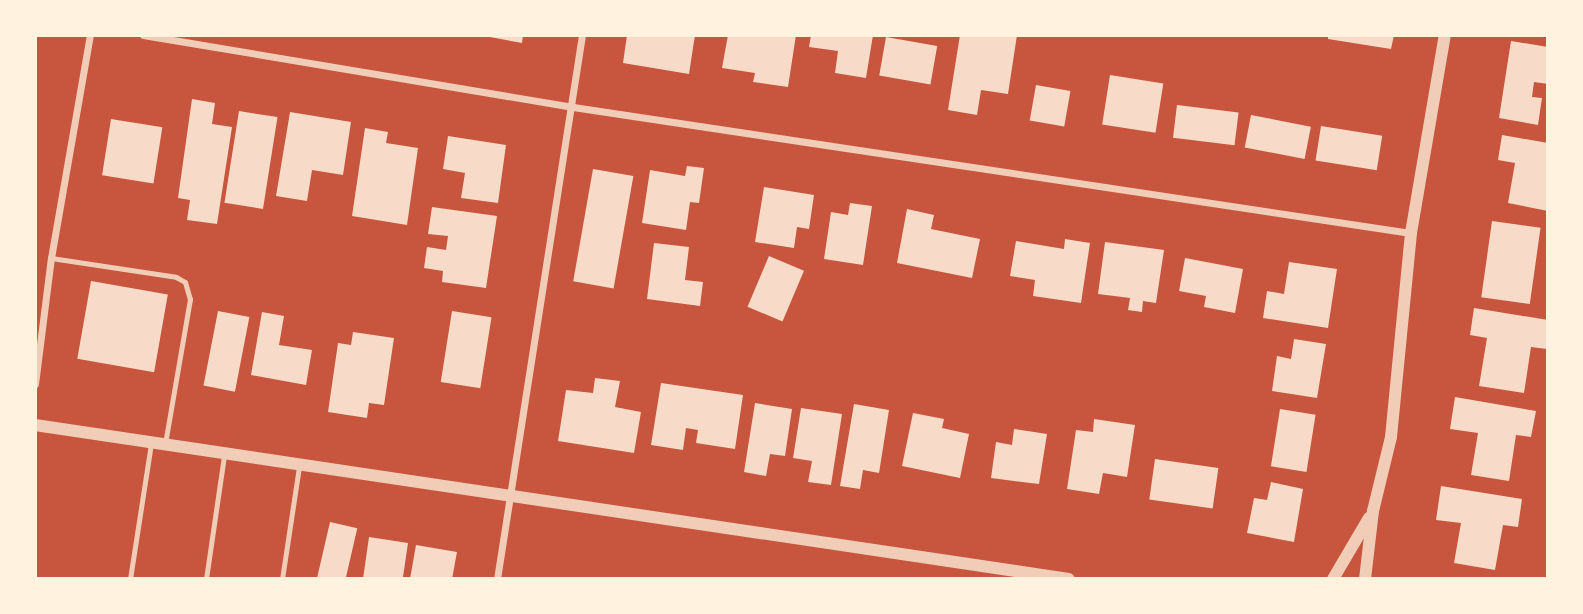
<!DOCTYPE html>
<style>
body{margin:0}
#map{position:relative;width:1583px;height:614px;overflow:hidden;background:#c8553d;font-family:"Noto Sans",sans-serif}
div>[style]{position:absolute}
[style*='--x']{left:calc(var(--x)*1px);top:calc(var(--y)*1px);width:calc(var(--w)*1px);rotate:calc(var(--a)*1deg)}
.building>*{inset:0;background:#f7dbc8;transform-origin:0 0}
.service>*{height:5px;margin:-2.5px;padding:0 2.5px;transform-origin:2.5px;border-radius:2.5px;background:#f1ccb7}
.minor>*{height:7px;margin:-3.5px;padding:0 3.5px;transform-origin:3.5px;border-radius:3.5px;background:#f1ccb7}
.tertiary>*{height:12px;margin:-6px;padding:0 6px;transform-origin:6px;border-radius:6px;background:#f1ccb7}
span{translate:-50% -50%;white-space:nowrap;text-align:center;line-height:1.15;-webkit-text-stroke:5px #fff3e0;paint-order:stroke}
.frame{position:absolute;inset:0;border:37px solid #fff3e0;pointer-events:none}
</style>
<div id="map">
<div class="building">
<i style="clip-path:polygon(479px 35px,523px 35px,522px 43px)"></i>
<i style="clip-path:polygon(627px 35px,695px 35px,689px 74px,623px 63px)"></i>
<i style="clip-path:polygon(728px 35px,796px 35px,788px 87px,753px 82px,755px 73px,722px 68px)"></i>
<i style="clip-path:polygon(811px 35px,873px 35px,866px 78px,835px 73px,838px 51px,809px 47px)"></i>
<i style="clip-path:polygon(960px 35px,1017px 35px,1008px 94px,981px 90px,977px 115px,948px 110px)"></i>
<i style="clip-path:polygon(1328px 35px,1394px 35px,1391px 49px,1328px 39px)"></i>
<i style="left:886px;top:37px;width:52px;height:39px;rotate:10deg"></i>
<i style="clip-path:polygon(1511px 41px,1548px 47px,1548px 84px,1534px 82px,1532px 97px,1542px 98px,1538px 125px,1499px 118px)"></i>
<i style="left:1110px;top:75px;width:54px;height:50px;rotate:9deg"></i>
<i style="left:1036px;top:85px;width:35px;height:36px;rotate:10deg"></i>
<i style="clip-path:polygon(192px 99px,215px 103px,212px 124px,232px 127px,217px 224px,187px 220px,190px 200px,178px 198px)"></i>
<i style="left:1177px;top:105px;width:62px;height:33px;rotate:7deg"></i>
<i style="left:239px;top:111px;width:39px;height:93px;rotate:9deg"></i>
<i style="clip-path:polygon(290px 112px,351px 122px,343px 175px,312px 170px,307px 201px,276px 196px)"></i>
<i style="left:1251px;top:115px;width:61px;height:33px;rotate:11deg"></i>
<i style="left:111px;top:119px;width:52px;height:57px;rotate:9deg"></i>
<i style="left:1321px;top:126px;width:62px;height:35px;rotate:9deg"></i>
<i style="clip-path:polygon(365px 128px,388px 132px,386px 143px,418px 148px,407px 225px,352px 216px)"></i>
<i style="clip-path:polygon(1502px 135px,1548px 143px,1548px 211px,1508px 203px,1515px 163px,1498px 160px)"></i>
<i style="clip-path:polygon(448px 136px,506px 145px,498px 203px,461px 198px,465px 173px,443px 169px)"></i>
<i style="clip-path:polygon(687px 166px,704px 168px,699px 203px,690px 202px,686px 230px,642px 223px,650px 170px,685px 176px)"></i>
<i style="left:593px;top:169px;width:41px;height:114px;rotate:10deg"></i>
<i style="clip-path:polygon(764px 187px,814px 195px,809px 229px,797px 227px,794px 248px,755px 242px)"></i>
<i style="clip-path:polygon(850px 203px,872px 206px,863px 265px,824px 259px,831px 212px,848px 215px)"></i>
<i style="clip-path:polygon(432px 207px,497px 216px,486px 288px,442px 282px,443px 271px,424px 268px,427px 247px,446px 250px,448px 236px,428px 234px)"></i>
<i style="clip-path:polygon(907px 209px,934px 215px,931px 229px,980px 239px,972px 278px,897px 263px)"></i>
<i style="left:1492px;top:221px;width:49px;height:77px;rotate:8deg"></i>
<i style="clip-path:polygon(1065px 239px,1090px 243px,1081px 303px,1033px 296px,1035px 280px,1010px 276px,1016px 241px,1064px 249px)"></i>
<i style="clip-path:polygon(1105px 242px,1164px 250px,1156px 303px,1143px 301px,1142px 312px,1128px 310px,1130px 298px,1098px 294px)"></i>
<i style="clip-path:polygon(654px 243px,689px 247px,685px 280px,703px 282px,700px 306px,647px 299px)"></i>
<i style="left:769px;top:256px;width:38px;height:55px;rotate:23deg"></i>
<i style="clip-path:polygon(1185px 258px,1243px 269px,1235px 313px,1204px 307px,1206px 296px,1179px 291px)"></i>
<i style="clip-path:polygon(1289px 262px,1337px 269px,1328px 328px,1263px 318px,1267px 291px,1284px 294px)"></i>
<i style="left:91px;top:281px;width:78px;height:79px;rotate:10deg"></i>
<i style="clip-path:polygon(1474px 308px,1548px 320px,1547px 349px,1531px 347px,1524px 393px,1479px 386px,1487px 338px,1470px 335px)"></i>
<i style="left:218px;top:311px;width:32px;height:76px;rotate:11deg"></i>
<i style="left:452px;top:311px;width:40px;height:72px;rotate:9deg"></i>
<i style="clip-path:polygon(262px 312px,284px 316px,279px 345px,312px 350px,306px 385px,251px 375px)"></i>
<i style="clip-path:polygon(353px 332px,394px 338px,384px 405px,369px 403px,367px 418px,328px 412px,338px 343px,351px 345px)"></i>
<i style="clip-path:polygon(1294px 339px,1326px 344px,1317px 398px,1272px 391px,1277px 356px,1291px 359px)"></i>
<i style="clip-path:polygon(595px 378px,620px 381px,615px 407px,641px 412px,634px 453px,558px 441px,566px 390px,593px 393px)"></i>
<i style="clip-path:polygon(661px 383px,743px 395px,735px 449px,696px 443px,698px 430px,686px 428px,683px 450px,651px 445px)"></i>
<i style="clip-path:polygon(1455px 397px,1536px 411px,1531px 437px,1516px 435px,1509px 481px,1471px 475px,1478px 433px,1450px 429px)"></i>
<i style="clip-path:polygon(755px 403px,792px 409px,785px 456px,770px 454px,766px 476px,744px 472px)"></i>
<i style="clip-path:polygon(854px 404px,889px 410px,879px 473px,863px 470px,860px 489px,840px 486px)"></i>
<i style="clip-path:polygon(801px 408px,842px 414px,831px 485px,808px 482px,812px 461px,793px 458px)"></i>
<i style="left:1280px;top:409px;width:36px;height:58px;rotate:9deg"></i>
<i style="clip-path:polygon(913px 413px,944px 419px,942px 428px,969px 434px,960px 478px,902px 466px)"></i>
<i style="clip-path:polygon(1094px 419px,1135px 425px,1127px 477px,1103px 473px,1099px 494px,1067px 489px,1076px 430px,1093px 432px)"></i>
<i style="clip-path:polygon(1014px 429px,1047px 434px,1039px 484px,991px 478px,996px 442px,1012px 445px)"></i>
<i style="left:1155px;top:459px;width:64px;height:41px;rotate:8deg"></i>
<i style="clip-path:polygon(1271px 482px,1303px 489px,1294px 542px,1247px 533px,1254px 498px,1267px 500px)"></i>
<i style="clip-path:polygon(1441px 486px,1522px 499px,1518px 527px,1503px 525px,1495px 570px,1454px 563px,1461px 523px,1436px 520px)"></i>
<i style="left:330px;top:522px;width:28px;height:58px;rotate:13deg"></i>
<i style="clip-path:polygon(369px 537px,408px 543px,403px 577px,363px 579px)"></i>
<i style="clip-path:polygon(416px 545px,457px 552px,452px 579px,410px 579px)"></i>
</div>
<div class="service">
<i style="--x:51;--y:258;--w:126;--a:8.6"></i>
<i style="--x:176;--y:277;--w:10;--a:29"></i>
<i style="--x:185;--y:282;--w:18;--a:74"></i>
<i style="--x:190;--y:299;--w:146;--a:99.8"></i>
<i style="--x:130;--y:579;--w:137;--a:-81.2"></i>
<i style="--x:206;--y:579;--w:125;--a:-81.7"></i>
<i style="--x:282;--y:579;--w:114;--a:-81.4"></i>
</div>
<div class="minor">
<i style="--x:143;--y:35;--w:436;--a:9.5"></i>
<i style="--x:573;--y:107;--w:847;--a:8.55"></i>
<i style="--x:35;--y:384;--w:127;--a:-82.8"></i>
<i style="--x:51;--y:258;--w:226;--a:-80.1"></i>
<i style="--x:497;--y:579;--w:551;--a:-81.12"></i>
</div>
<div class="tertiary">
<i style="--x:35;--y:425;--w:1045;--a:8.47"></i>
<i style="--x:1333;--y:579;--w:71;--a:-59.5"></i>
<i style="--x:1365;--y:579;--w:68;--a:-83.3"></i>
<i style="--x:1373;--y:511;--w:76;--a:-76.3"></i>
<i style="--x:1391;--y:437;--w:205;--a:-84.4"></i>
<i style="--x:1411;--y:233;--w:201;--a:-80.3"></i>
</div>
<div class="frame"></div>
</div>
